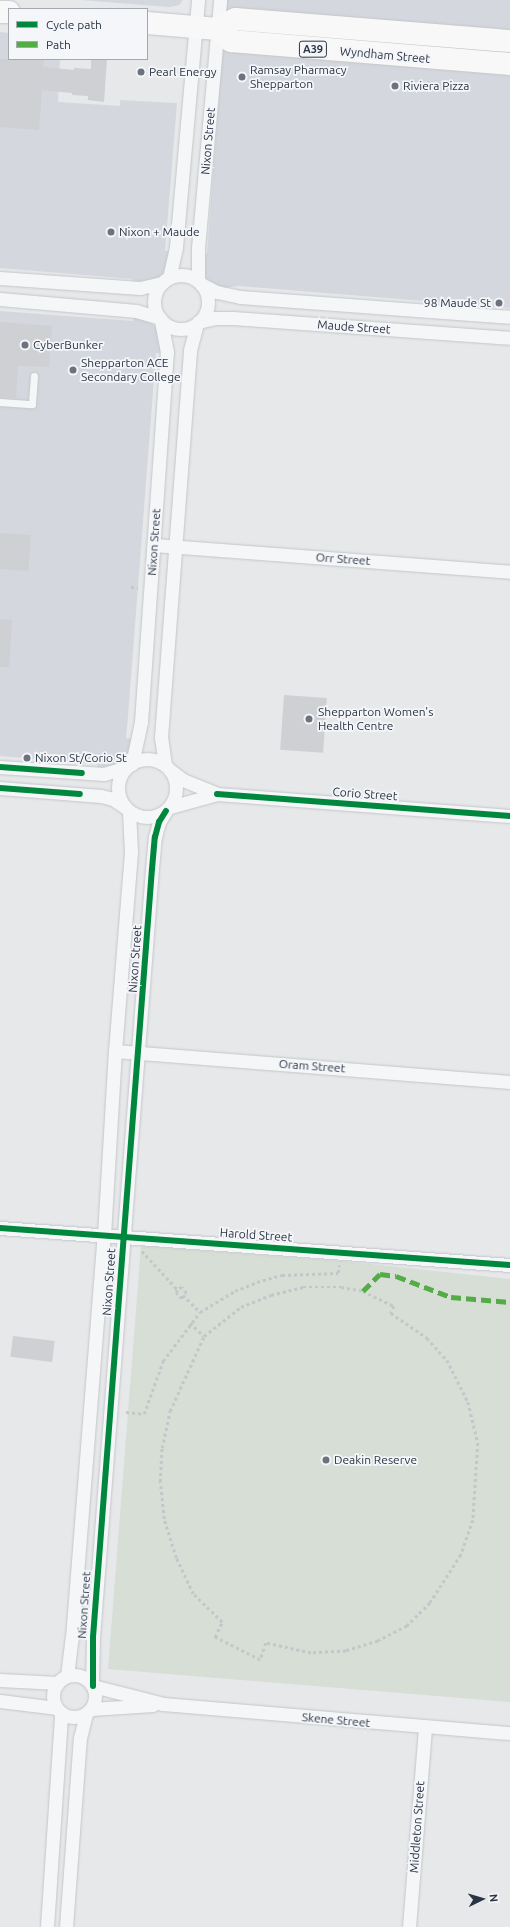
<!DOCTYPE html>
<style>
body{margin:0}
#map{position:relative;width:510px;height:1927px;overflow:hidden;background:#e6e8ea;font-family:Ubuntu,sans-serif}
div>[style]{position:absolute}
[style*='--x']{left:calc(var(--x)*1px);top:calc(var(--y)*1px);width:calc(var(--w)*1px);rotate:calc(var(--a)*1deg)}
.built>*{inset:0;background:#d4d7dd}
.green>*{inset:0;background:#d6ded6}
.building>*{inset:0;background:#ced0d3;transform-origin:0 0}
.path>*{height:2.5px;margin-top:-1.25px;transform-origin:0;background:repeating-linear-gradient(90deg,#c5c6ca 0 3px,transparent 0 6px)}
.roads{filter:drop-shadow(0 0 1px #c4c6c8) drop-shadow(0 0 1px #c4c6c8)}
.service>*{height:7px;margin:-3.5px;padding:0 3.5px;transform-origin:3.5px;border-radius:3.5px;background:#f5f6f7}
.minor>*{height:13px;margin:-6.5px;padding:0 6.5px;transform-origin:6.5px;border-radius:6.5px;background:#f5f6f7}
.minor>.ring{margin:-6.5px;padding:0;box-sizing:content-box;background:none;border:13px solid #f5f6f7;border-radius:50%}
.trunk>*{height:22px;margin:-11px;padding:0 11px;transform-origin:11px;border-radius:11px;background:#f8f8f8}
.quiet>*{height:5px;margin-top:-2.5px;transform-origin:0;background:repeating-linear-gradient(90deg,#54ac47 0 10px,transparent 0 15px)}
.cycleway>*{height:6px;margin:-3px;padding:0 3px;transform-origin:3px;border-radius:3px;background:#00873e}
.dots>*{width:11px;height:11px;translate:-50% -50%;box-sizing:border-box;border:2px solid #f4f6f9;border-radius:50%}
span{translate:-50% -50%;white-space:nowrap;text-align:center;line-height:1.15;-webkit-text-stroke:3.5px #f4f6f9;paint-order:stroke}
.shield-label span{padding:1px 3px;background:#f4f6f9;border:1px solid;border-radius:3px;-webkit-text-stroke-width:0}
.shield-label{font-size:11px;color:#2b3445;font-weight:700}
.street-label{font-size:12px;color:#2b3445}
.poi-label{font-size:12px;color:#2b3445}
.left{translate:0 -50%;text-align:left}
.right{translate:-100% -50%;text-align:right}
.legend{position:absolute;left:8px;top:8px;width:140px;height:52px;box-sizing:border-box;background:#f4f6f9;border:1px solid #a4a8b1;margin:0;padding:5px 7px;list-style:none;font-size:12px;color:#2b3445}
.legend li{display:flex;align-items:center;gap:8px;height:20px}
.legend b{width:20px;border:1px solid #a4a8b1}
.north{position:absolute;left:462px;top:1879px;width:40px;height:40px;-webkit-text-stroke:3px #f4f6f9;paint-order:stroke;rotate:85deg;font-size:11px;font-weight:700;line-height:16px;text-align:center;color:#2b3445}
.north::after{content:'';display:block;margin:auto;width:14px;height:18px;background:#2b3445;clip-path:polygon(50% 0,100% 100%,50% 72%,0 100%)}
</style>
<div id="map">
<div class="built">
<i style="clip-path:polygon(81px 0,183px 0,179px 5px,169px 7px)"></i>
<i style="clip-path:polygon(226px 0,510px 0,510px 308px,238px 286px,219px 289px,206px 279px,202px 254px,207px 254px)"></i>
<i style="clip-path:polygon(0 32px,9px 33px,9px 59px,60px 59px,58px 102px,120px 106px,120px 100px,177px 103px,165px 251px,169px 251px,164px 273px,159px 279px,133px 283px,133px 279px,0 268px)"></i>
<i style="clip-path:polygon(0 311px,133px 321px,134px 317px,145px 318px,158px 329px,161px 342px,160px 353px,156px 353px,128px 716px,126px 738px,132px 739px,127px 756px,117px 765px,99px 768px,97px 764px,0 756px)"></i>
</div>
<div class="green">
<i style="clip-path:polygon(141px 1246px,342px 1261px,510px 1279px,510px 1702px,108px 1669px)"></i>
</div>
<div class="building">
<i style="clip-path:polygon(0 59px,44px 59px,43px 67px,74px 70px,74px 68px,91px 69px,91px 59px,107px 59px,104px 102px,88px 100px,88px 96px,72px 95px,72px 93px,42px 90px,39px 130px,0 127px)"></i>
<i style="clip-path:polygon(0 322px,52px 326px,49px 367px,18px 366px,16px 398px,0 397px)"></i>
<i style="left:0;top:533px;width:31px;height:36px;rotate:4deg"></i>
<i style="clip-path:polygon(0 619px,12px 620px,9px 667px,0 667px)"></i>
<i style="left:284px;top:695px;width:43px;height:55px;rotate:4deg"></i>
<i style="left:13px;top:1336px;width:42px;height:21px;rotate:7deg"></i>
</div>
<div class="path">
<i style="--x:131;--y:587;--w:7;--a:8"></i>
<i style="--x:142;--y:1251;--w:53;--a:47.3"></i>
<i style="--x:178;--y:1290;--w:3;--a:135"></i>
<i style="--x:176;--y:1292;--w:8;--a:50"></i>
<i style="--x:181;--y:1298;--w:7;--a:-45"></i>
<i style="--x:186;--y:1293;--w:7;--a:-124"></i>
<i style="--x:182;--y:1287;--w:5;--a:143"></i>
<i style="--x:183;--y:1295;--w:24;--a:45"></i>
<i style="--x:190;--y:1323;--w:19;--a:43"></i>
<i style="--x:204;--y:1336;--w:47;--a:-38.1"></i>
<i style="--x:241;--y:1307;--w:32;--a:-22"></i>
<i style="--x:271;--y:1295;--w:33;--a:-14"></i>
<i style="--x:303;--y:1287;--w:38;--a:0"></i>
<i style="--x:341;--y:1287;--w:22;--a:10"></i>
<i style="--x:363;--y:1291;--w:34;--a:26"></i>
<i style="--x:394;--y:1306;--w:8;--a:113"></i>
<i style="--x:391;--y:1313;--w:44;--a:34.8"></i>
<i style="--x:427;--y:1338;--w:30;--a:48"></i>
<i style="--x:447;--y:1360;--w:47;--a:63.4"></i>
<i style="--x:468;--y:1402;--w:42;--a:76.3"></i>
<i style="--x:478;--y:1443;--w:77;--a:93.7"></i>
<i style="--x:473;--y:1520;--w:37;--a:109"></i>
<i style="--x:461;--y:1555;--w:57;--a:122.9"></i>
<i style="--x:430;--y:1603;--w:33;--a:135"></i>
<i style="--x:407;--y:1626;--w:33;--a:153"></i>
<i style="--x:378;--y:1641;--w:34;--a:163"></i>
<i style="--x:346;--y:1651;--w:35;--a:177"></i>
<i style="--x:311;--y:1653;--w:46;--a:-167.5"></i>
<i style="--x:266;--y:1643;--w:18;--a:109"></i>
<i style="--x:260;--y:1660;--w:51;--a:-152.9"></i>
<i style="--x:215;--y:1637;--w:17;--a:-65"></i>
<i style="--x:222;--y:1622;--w:40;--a:-136"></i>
<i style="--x:193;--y:1594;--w:40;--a:-115"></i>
<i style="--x:176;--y:1558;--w:41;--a:-107.1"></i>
<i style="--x:164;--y:1519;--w:37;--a:-96"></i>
<i style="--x:160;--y:1482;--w:34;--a:-87"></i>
<i style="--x:162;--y:1448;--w:38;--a:-78"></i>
<i style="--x:170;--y:1411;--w:82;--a:-65.6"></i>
<i style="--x:126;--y:1412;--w:18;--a:6"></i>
<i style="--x:144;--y:1414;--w:56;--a:-70.3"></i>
<i style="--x:163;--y:1361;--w:61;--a:-52.9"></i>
<i style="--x:200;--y:1312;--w:41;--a:-31"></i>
<i style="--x:235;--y:1291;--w:24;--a:-22"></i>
<i style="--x:257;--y:1282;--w:26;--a:-16"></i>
<i style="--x:282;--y:1275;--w:56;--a:-2"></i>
<i style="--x:338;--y:1273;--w:8;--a:-83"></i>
</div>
<div class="roads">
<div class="service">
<i style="--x:0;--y:402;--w:32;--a:4"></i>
<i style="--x:32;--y:404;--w:28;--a:-86"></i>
</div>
<div class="minor">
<i class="ring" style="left:154px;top:275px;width:41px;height:41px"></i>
<i style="--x:0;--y:278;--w:140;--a:4.1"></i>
<i style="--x:140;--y:288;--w:23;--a:-13"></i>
<i style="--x:169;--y:278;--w:32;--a:-77"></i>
<i style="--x:176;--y:247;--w:248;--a:-84.9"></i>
<i style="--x:198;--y:281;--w:33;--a:-90"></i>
<i style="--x:198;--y:248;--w:249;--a:-84.9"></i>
<i style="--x:201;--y:284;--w:18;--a:27"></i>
<i style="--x:217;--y:292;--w:24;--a:12"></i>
<i style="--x:240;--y:297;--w:271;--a:4.2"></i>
<i style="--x:0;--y:299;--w:137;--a:5"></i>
<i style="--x:136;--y:311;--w:25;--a:16"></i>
<i style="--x:198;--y:322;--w:17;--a:-13"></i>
<i style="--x:215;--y:318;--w:18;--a:0"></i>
<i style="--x:233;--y:318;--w:278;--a:4.1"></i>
<i style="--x:154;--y:545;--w:357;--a:4.3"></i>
<i class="ring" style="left:118px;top:759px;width:45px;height:45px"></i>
<i style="--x:132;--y:764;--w:43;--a:-77.9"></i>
<i style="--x:141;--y:722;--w:371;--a:-86"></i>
<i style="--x:167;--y:352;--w:33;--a:-101"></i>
<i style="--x:165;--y:765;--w:28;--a:-98"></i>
<i style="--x:161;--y:737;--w:388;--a:-85.7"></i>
<i style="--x:190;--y:350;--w:27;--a:-75"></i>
<i style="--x:0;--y:767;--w:104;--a:3.9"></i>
<i style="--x:104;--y:774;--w:24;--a:-17"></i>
<i style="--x:171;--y:771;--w:15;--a:37"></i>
<i style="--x:183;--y:780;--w:37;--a:22"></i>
<i style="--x:0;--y:788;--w:101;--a:4.5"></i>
<i style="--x:101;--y:796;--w:12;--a:14"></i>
<i style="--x:113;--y:799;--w:14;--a:34"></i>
<i style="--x:170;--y:807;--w:49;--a:-15.5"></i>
<i style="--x:217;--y:794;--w:294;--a:4.3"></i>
<i style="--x:115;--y:1051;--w:396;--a:4.5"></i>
<i style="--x:0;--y:1228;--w:511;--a:4.15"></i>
<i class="ring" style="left:53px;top:1675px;width:29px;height:29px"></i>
<i style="--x:67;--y:1676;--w:38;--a:-83"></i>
<i style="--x:72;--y:1638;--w:404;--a:-85.5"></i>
<i style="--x:104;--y:1235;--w:184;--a:-86.6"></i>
<i style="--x:115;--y:1051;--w:200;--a:-85.4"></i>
<i style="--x:131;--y:852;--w:41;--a:-92.8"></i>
<i style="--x:0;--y:1680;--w:58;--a:3"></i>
<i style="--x:92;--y:1685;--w:48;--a:-88.8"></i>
<i style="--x:93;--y:1637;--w:770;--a:-85.61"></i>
<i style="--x:152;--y:869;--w:32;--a:-85"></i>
<i style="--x:155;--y:837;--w:16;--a:-75"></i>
<i style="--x:159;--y:822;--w:13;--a:-58"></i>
<i style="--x:93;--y:1686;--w:72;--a:14.4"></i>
<i style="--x:163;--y:1704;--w:348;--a:4.8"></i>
<i style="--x:0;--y:1701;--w:56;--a:7.1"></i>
<i style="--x:91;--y:1709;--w:62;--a:-3.7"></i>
<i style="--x:47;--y:1927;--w:213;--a:-86.2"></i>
<i style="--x:66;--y:1927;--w:190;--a:-85.8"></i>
<i style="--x:80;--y:1738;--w:25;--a:-76"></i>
<i style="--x:409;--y:1927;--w:201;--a:-85.4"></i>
</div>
<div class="trunk">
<i style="--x:0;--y:12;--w:9;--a:0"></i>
<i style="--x:147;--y:23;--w:71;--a:4.8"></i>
<i style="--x:218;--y:29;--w:20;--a:-30"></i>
<i style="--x:235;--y:19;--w:276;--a:4.6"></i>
<i style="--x:218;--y:29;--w:18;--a:43"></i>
<i style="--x:231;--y:41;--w:280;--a:4.7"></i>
</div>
</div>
<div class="quiet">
<i style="--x:363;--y:1291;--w:24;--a:-45"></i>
<i style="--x:380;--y:1274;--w:16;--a:7"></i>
<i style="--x:396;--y:1276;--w:59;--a:20.9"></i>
<i style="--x:451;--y:1297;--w:59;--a:4.8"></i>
</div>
<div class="cycleway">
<i style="--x:0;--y:767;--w:82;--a:4.2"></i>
<i style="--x:0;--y:788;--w:80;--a:4.3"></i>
<i style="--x:217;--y:794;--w:294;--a:4.3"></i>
<i style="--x:0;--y:1228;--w:511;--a:4.15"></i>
<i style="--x:93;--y:1686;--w:49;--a:-90"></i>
<i style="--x:93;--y:1637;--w:770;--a:-85.61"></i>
<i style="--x:152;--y:869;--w:32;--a:-85"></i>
<i style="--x:155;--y:837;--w:16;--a:-75"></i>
<i style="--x:159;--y:822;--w:13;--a:-58"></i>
</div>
<div class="dots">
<i style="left:141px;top:72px;background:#6c737f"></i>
<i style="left:242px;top:77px;background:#6c737f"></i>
<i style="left:395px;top:86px;background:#6c737f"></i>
<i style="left:111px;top:232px;background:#6c737f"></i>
<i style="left:499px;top:303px;background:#6c737f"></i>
<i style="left:25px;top:345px;background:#6c737f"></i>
<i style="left:73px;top:370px;background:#6c737f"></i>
<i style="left:309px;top:719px;background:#6c737f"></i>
<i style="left:27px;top:758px;background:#6c737f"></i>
<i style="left:326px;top:1460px;background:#6c737f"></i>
</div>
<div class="shield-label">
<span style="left:313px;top:49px">A39</span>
</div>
<div class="street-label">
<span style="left:385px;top:55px;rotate:5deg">Wyndham Street</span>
<span style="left:208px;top:141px;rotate:-85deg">Nixon Street</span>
<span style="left:354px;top:327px;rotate:4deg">Maude Street</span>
<span style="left:154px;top:542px;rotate:-86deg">Nixon Street</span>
<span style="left:343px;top:559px;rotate:4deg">Orr Street</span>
<span style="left:365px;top:794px;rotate:4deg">Corio Street</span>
<span style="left:135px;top:959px;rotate:-86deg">Nixon Street</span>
<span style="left:312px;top:1066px;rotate:4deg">Oram Street</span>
<span style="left:256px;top:1235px;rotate:4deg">Harold Street</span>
<span style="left:109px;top:1282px;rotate:-86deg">Nixon Street</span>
<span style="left:84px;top:1605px;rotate:-86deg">Nixon Street</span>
<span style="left:336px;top:1720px;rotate:5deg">Skene Street</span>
<span style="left:417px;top:1827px;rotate:-86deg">Middleton Street</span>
</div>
<div class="poi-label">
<span class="left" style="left:250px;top:77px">Ramsay Pharmacy<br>Shepparton</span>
<span class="left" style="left:149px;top:72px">Pearl Energy</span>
<span class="left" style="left:403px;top:86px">Riviera Pizza</span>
<span class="left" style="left:119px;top:232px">Nixon + Maude</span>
<span class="right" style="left:491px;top:303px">98 Maude St</span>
<span class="left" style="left:33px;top:345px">CyberBunker</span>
<span class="left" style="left:81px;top:370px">Shepparton ACE<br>Secondary College</span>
<span class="left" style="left:318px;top:719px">Shepparton Women's<br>Health Centre</span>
<span class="left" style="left:35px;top:758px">Nixon St/Corio St</span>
<span class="left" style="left:334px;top:1460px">Deakin Reserve</span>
</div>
<ul class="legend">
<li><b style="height:5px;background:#00873e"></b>Cycle path</li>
<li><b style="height:5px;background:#54ac47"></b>Path</li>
</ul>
<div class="north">N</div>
</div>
